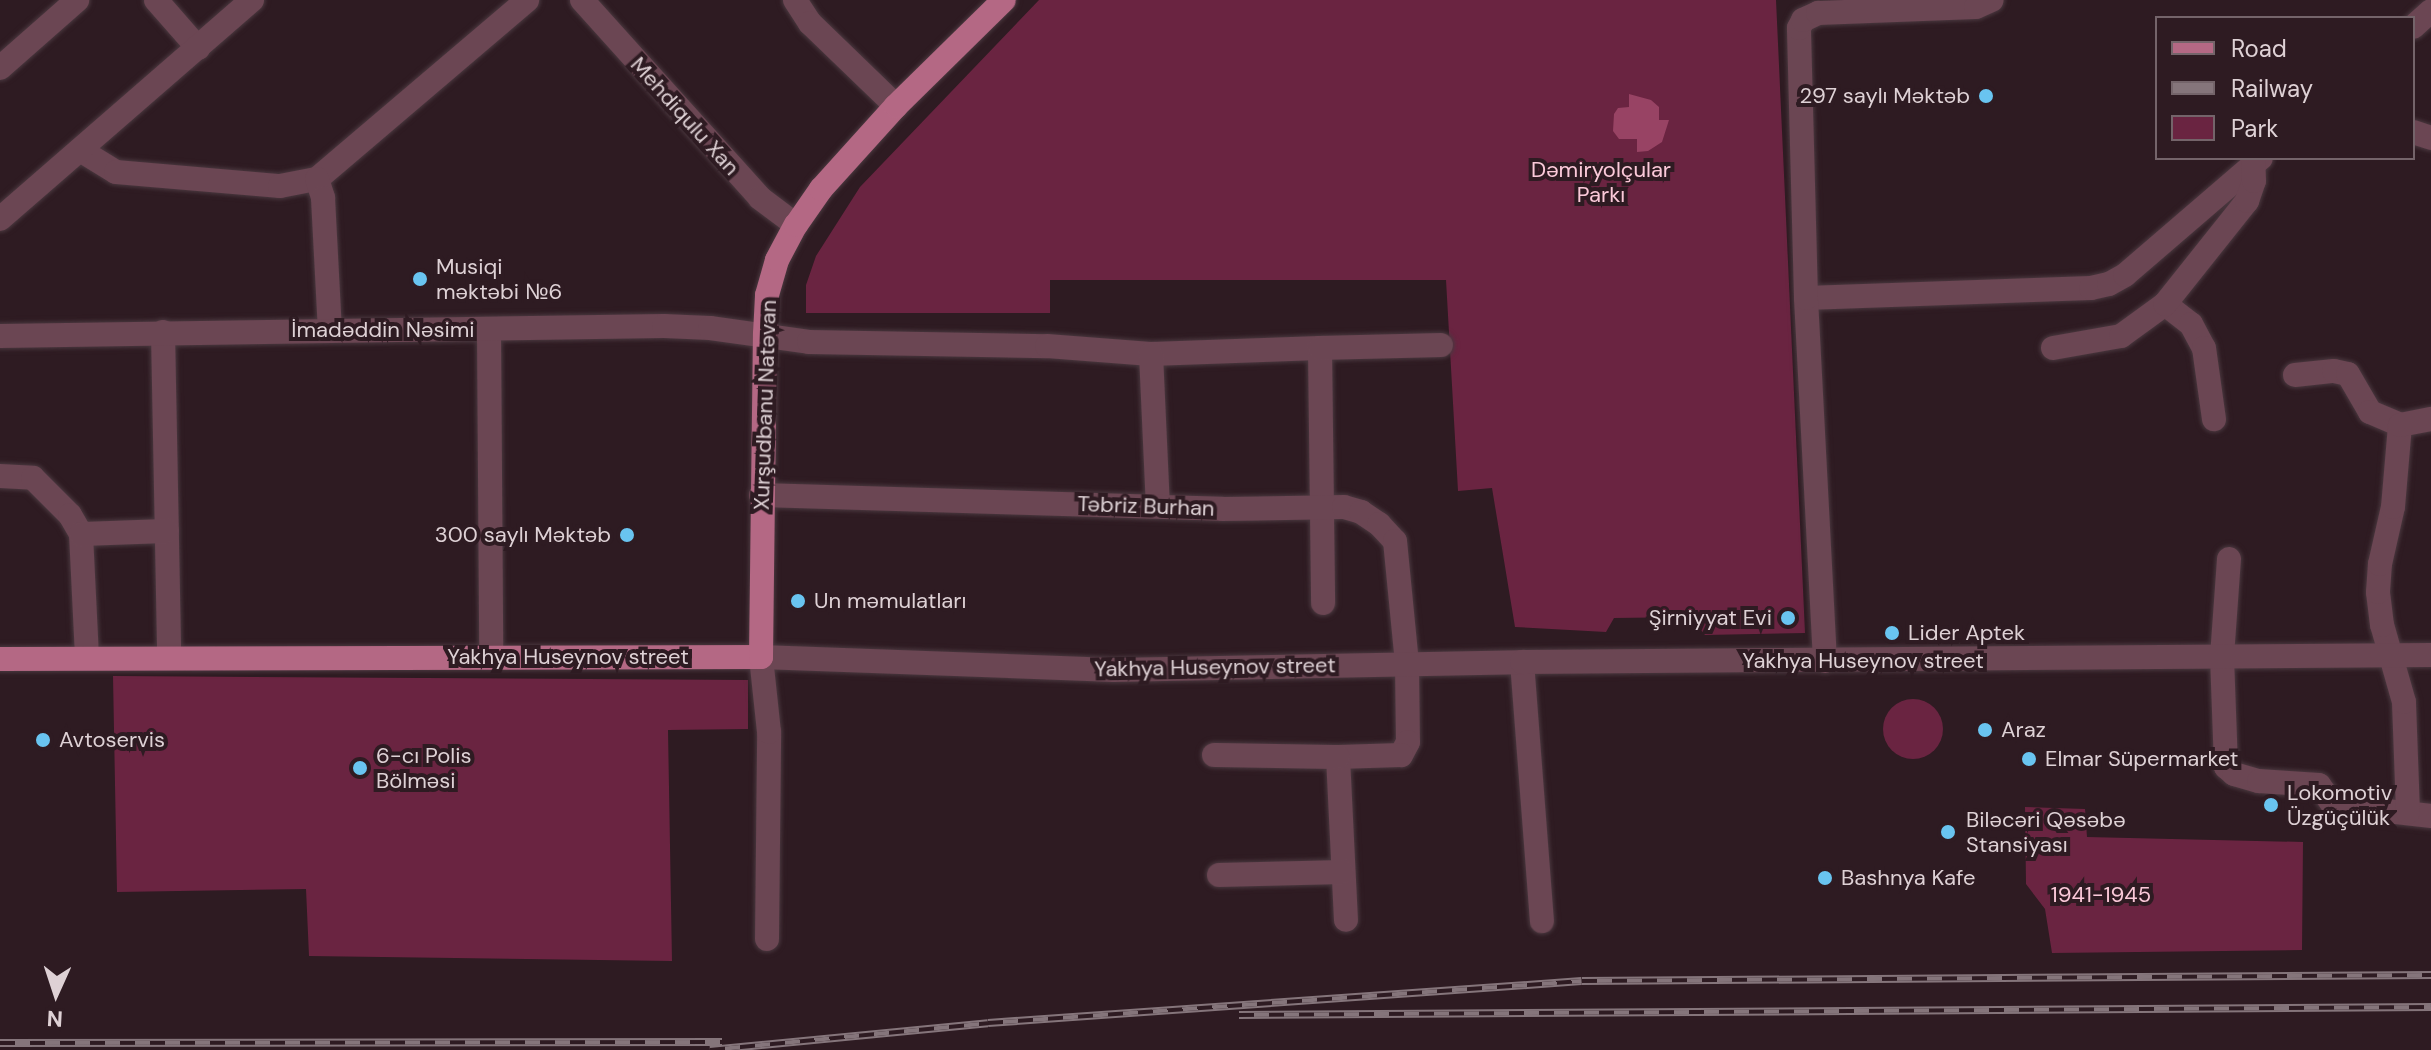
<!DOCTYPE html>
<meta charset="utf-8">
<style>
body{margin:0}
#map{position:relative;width:2431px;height:1050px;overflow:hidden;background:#2e1b22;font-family:"DM Sans",sans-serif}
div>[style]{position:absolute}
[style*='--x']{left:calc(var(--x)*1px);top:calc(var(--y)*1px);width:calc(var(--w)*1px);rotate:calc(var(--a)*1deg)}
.green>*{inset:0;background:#6a2441}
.round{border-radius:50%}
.water>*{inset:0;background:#984364}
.roads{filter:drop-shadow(0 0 2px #4a383f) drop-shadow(0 0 2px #4a383f)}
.minor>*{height:24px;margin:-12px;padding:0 12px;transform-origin:12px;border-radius:12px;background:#6b4653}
.major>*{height:24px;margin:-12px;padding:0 12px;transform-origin:12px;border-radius:12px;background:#b46884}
.rail>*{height:8px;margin-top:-4px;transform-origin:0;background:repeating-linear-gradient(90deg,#2e1b22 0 15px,#85757b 0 30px);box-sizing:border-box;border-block:2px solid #85757b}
.dots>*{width:22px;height:22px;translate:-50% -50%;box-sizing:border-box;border:4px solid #2e1b22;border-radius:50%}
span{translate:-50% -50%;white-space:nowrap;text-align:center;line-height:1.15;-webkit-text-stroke:8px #2e1b22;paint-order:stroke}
.poi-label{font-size:22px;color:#ded1d5}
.right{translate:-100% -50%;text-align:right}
.left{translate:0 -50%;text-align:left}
.street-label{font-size:22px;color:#ded1d5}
.park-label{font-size:22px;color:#fbc9d9}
.legend{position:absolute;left:2155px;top:16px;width:260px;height:144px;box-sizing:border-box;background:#2e1b22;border:2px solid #74646a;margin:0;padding:10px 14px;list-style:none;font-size:24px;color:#ded1d5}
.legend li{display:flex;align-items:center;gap:16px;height:40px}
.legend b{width:40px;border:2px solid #74646a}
.north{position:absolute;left:16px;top:954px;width:80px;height:80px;-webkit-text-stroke:6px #2e1b22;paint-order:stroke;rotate:183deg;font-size:22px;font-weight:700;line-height:32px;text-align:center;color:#ded1d5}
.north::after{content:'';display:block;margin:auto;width:28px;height:36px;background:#ded1d5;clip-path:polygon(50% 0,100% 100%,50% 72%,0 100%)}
</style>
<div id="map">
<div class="green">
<i style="clip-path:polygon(1039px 0,1776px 0,1805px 633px,1705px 635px,1690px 617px,1614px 618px,1606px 632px,1515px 627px,1492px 488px,1458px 491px,1446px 280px,1050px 280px,1050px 313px,806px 313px,806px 285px,816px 256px,860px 187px)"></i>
<i style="clip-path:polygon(113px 676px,748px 680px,748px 729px,668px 730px,672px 961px,309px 956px,306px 889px,117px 892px)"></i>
<i class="round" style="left:1883px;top:699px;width:60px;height:60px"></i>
<i style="clip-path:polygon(2025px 807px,2085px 809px,2087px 837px,2303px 842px,2302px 950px,2052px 953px,2045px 909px,2026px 884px)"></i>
</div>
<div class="water">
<i style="clip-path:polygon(1629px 94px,1651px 100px,1659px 107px,1659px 120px,1669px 120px,1662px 142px,1648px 151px,1637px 152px,1637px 139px,1619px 139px,1613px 131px,1614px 114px,1618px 108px,1629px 107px)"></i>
</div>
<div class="roads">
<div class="minor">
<i style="--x:156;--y:0;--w:64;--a:48.8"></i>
<i style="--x:582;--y:0;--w:266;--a:48"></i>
<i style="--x:760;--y:198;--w:45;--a:36.9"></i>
<i style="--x:795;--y:0;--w:27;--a:57"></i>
<i style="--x:810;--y:23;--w:120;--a:44"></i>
<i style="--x:2413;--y:27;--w:24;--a:-42"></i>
<i style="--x:0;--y:68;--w:103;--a:-41.4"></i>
<i style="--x:2413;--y:132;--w:19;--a:18"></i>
<i style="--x:80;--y:150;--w:42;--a:31.4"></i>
<i style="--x:116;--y:172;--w:165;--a:4.9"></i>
<i style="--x:280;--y:186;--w:38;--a:-11"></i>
<i style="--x:317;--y:179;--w:276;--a:-40.4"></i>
<i style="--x:317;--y:179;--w:20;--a:72"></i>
<i style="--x:323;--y:198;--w:132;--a:87"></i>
<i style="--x:0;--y:219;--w:334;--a:-41"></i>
<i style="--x:1806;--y:298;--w:285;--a:-2"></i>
<i style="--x:2091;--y:288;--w:18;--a:-13"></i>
<i style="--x:2109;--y:284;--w:18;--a:-29"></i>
<i style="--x:2125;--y:275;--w:179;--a:-40.7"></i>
<i style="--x:2165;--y:304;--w:33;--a:38"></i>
<i style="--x:2191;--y:324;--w:27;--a:62"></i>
<i style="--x:2204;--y:348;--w:72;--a:82"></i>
<i style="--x:489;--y:330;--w:326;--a:89.6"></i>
<i style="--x:163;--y:332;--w:325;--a:88.9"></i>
<i style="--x:0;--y:336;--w:664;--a:-0.86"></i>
<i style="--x:664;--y:326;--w:46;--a:2.5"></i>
<i style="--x:710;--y:328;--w:100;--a:8"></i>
<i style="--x:809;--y:342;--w:238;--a:1"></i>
<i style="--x:1047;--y:346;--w:104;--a:4.4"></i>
<i style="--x:1151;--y:354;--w:169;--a:-2"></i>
<i style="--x:1320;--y:348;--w:255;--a:89.3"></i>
<i style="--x:1320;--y:348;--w:121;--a:-1.4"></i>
<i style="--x:2053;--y:348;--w:69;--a:-10"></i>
<i style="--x:2121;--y:336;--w:54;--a:-36"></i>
<i style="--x:2165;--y:304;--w:132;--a:-51.5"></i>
<i style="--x:2247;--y:201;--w:21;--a:-71"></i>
<i style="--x:2254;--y:181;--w:23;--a:-92"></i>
<i style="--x:1151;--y:354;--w:152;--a:87.4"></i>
<i style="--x:2295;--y:375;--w:39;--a:-6"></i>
<i style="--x:2334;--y:371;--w:14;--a:12"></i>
<i style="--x:2348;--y:374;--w:44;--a:59.9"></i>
<i style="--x:2370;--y:412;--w:33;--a:23"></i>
<i style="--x:0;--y:476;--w:33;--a:3"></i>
<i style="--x:33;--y:478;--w:52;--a:45"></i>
<i style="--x:70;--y:515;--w:22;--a:60"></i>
<i style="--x:81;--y:534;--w:124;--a:87.2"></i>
<i style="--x:761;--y:495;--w:461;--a:1.7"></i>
<i style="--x:1222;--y:509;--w:122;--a:-0.9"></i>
<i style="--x:1344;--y:507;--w:18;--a:16"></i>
<i style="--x:1361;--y:512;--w:22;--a:34"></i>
<i style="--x:1379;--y:524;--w:23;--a:47"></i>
<i style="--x:1395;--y:541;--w:124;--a:84.4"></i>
<i style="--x:1407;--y:664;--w:78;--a:89.3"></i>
<i style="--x:1408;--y:742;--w:15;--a:118"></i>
<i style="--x:1401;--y:755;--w:63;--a:178.2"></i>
<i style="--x:1338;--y:757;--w:163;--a:87.2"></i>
<i style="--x:81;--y:534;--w:86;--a:-2"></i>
<i style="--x:2229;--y:559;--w:98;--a:94.1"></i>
<i style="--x:2222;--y:657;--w:110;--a:87.9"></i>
<i style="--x:2226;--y:767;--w:11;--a:41"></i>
<i style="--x:2234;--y:774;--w:26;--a:16"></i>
<i style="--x:2259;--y:781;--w:60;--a:3.8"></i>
<i style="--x:2319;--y:785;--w:24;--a:55"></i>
<i style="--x:2333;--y:805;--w:99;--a:6.4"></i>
<i style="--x:1825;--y:661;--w:363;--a:-93"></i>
<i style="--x:1806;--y:298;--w:270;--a:-91.5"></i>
<i style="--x:1799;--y:28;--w:9;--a:-63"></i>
<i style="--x:1803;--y:20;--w:17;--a:-25"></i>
<i style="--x:1818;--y:13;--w:158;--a:-2.2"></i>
<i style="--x:1976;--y:7;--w:17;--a:-24"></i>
<i style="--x:1522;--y:662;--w:260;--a:85.6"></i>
<i style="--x:1214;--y:755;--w:124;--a:0.9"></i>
<i style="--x:2408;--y:812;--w:110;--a:-92.1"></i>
<i style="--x:2404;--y:702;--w:80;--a:-105.9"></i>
<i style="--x:2382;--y:625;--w:33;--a:-97"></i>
<i style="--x:2378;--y:592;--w:28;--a:-86"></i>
<i style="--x:2380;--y:564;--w:58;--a:-77.2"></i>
<i style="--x:2393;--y:507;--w:82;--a:-85.1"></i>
<i style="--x:2400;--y:425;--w:32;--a:-11"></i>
<i style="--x:1219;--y:875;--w:123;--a:-1.4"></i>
<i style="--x:767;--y:939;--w:207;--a:-89.4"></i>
<i style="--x:769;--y:732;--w:75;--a:-96.1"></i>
<i style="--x:761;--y:657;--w:353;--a:2.1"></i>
<i style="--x:1114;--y:670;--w:408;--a:-1.1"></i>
<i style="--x:1522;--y:662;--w:909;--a:-0.44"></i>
</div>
<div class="major">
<i style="--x:0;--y:659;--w:761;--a:-0.15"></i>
<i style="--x:761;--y:657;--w:323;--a:-89.3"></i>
<i style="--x:765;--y:334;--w:39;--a:-87"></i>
<i style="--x:767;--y:295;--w:36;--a:-74"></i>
<i style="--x:777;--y:260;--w:40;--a:-62"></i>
<i style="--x:796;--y:225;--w:44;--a:-55.2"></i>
<i style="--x:821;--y:189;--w:112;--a:-47.9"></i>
<i style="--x:896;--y:106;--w:151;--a:-44.5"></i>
</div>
</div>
<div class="rail">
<i style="--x:1239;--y:1015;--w:1192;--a:-0.38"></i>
<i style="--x:0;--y:1043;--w:722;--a:-0.08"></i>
<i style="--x:710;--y:1050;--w:279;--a:-5.5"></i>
<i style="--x:988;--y:1023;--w:595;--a:-4.04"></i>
<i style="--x:1582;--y:981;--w:849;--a:-0.4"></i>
</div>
<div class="dots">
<i style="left:1986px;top:96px;background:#69c4f0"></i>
<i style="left:420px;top:279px;background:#69c4f0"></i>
<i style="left:627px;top:535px;background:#69c4f0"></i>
<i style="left:798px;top:601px;background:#69c4f0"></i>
<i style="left:1788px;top:618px;background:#69c4f0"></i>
<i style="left:1892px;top:633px;background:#69c4f0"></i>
<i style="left:1985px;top:730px;background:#69c4f0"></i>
<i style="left:43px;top:740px;background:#69c4f0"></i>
<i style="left:2029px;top:759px;background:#69c4f0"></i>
<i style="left:360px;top:768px;background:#69c4f0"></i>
<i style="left:2271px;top:805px;background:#69c4f0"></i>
<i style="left:1948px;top:832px;background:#69c4f0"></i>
<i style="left:1825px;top:878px;background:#69c4f0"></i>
</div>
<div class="poi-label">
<span class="right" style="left:1970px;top:96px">297 saylı Məktəb</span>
<span class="left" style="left:436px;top:279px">Musiqi<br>məktəbi №6</span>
<span class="right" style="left:611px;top:535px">300 saylı Məktəb</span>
<span class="left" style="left:814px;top:601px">Un məmulatları</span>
<span class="right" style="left:1772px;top:618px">Şirniyyat Evi</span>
<span class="left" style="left:1908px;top:633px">Lider Aptek</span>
<span class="left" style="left:2001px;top:730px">Araz</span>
<span class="left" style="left:59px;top:740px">Avtoservis</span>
<span class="left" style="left:376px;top:768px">6-cı Polis<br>Bölməsi</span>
<span class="left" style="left:2045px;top:759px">Elmar Süpermarket</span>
<span class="left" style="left:2287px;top:805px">Lokomotiv<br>Üzgüçülük</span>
<span class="left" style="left:1966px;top:832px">Biləcəri Qəsəbə<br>Stansiyası</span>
<span class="left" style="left:1841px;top:878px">Bashnya Kafe</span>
</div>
<div class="street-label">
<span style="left:685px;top:116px;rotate:48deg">Mehdiqulu Xan</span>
<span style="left:383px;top:330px">İmadəddin Nəsimi</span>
<span style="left:765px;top:405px;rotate:-88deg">Xurşudbanu Natəvan</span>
<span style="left:1146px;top:506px;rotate:2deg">Təbriz Burhan</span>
<span style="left:568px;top:657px">Yakhya Huseynov street</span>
<span style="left:1863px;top:661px">Yakhya Huseynov street</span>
<span style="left:1215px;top:667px;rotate:-1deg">Yakhya Huseynov street</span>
</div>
<div class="park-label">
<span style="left:1601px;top:182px">Dəmiryolçular<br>Parkı</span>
<span style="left:2101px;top:895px">1941-1945</span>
</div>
<ul class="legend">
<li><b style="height:10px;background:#b46884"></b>Road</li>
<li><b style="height:10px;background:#85757b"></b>Railway</li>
<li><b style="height:22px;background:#6a2441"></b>Park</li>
</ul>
<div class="north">N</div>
</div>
